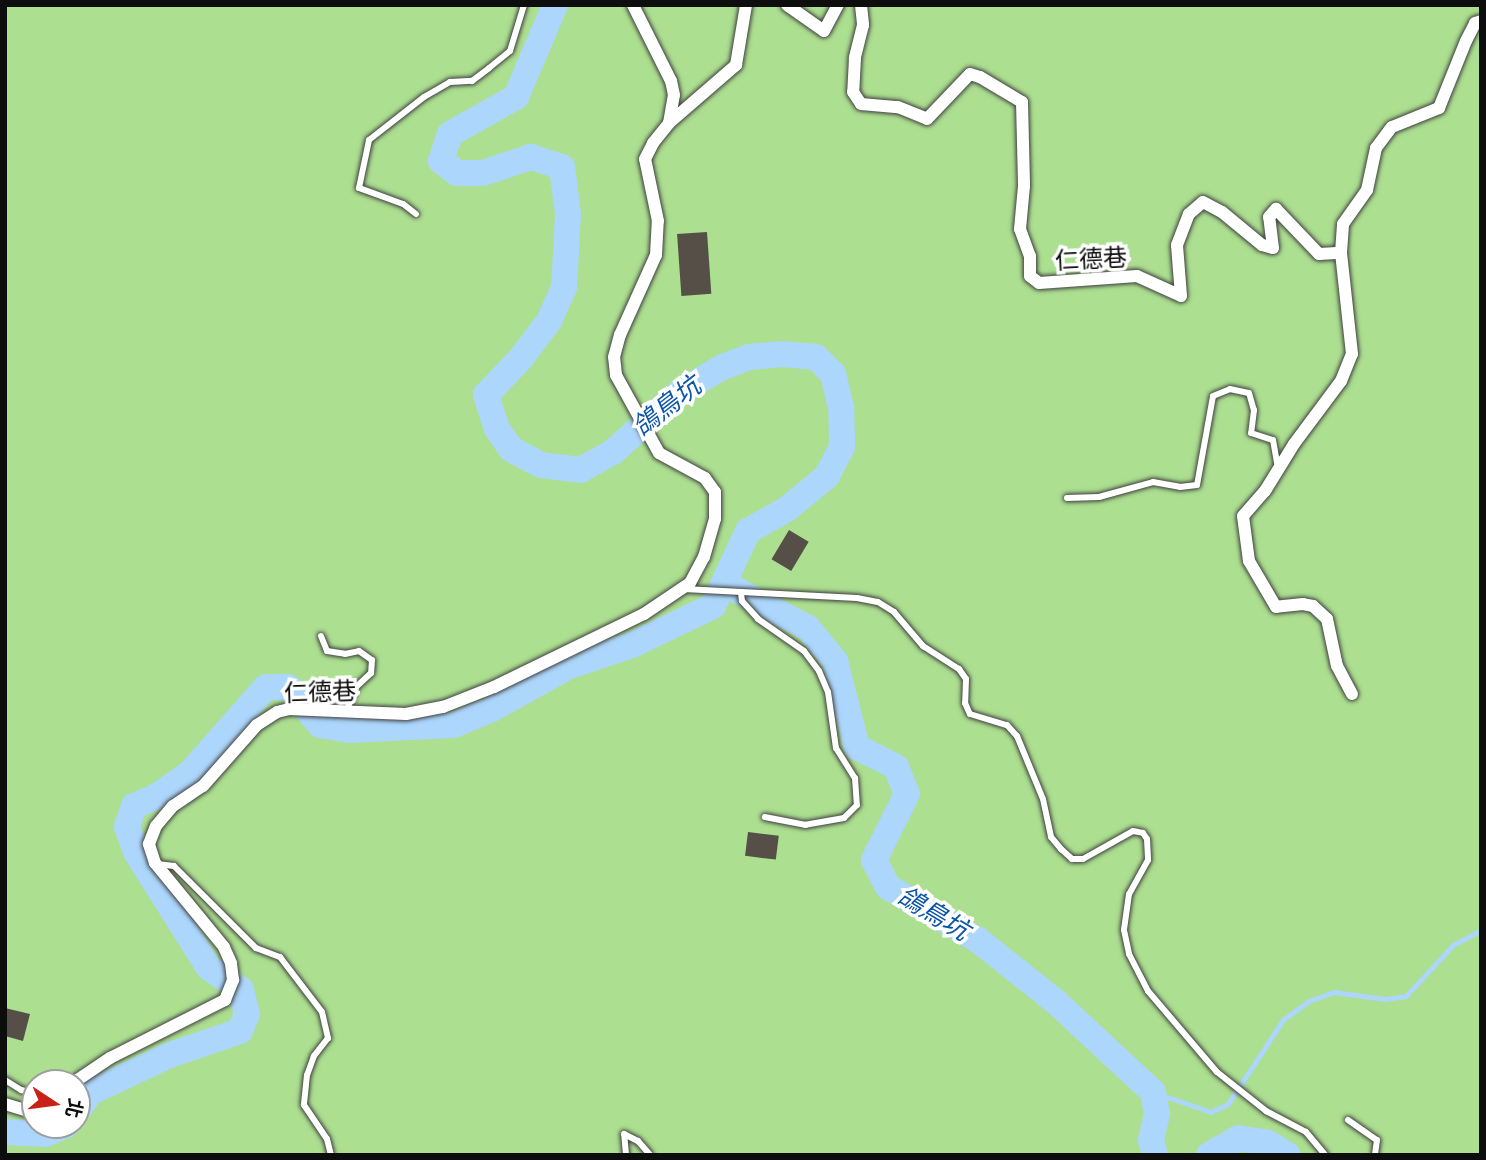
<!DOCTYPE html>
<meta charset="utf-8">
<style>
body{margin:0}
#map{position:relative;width:1486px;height:1160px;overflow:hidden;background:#fffdec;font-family:"Source Serif 4","Noto Sans TC",serif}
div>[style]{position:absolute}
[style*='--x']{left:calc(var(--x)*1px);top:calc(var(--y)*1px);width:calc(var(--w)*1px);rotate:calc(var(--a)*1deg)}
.forest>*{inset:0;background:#acdf90}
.stream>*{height:4.5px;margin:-2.25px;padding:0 2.25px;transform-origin:2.25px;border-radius:2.25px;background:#acd6fc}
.river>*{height:26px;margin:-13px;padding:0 13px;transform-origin:13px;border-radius:13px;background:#acd6fc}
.building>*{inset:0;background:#564f48;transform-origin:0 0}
.roads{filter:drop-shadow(0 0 2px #404040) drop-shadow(0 0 2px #404040)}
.service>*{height:6px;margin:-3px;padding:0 3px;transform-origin:3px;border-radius:3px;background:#fff}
.minor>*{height:12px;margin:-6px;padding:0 6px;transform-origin:6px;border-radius:6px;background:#fff}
span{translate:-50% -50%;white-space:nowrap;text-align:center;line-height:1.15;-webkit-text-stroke:7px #fff;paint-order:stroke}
.street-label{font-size:24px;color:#0d0d0d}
.water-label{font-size:26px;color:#0b55a9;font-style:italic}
.frame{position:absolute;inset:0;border:7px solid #0d0d0d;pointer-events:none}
.north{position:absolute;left:21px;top:1069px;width:70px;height:70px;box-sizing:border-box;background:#fff;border:2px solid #9e9e9e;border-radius:50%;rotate:103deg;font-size:19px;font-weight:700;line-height:28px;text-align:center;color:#0d0d0d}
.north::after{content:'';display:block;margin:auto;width:24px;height:32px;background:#c92018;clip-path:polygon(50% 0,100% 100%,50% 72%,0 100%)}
</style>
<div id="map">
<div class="forest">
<i style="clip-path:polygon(evenodd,5px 5px,1481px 5px,1481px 1155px,5px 1155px,5px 5px,35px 1083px,77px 1083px,77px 1125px,35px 1125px,35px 1083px)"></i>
</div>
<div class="stream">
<i style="--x:1153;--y:1092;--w:61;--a:19"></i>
<i style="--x:1211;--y:1112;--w:19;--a:-25"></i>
<i style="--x:1228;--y:1104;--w:100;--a:-56.8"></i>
<i style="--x:1283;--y:1020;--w:32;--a:-36"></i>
<i style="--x:1309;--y:1001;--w:27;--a:-20"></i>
<i style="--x:1334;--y:992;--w:51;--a:7.8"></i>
<i style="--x:1385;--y:999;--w:21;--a:-8"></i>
<i style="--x:1406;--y:996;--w:69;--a:-47.3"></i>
<i style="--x:1453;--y:945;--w:32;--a:-28"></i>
</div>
<div class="river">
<i style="--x:725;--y:584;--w:94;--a:27.9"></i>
<i style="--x:808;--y:628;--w:43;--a:50.7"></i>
<i style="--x:835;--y:661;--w:89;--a:75.7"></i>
<i style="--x:857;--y:747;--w:44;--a:27.1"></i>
<i style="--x:896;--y:767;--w:29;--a:68"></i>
<i style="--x:907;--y:794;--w:74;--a:116.6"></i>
<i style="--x:874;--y:860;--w:30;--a:63"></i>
<i style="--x:888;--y:887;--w:104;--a:30.5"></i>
<i style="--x:978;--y:940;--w:100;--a:38.5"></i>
<i style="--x:1056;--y:1002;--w:132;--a:42.9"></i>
<i style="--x:1153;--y:1092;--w:22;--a:80"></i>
<i style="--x:1157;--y:1114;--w:27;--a:103"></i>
<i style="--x:1151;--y:1140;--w:16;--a:75"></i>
<i style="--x:77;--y:1111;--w:24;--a:-54"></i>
<i style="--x:91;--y:1092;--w:87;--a:-25.1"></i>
<i style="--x:170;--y:1055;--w:74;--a:-18.9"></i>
<i style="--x:240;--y:1031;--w:18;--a:-68"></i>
<i style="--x:247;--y:1014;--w:25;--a:-104"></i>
<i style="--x:241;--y:990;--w:39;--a:-145"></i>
<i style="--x:209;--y:968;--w:137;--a:-122.2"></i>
<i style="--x:136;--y:852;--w:27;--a:-110"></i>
<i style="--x:127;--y:827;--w:22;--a:-72"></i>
<i style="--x:134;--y:806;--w:25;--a:-23"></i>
<i style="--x:157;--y:796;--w:40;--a:-34.9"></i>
<i style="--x:190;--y:773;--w:115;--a:-48.5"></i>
<i style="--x:266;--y:687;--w:22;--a:0"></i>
<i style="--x:288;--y:687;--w:50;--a:49.9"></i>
<i style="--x:320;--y:725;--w:29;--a:10"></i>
<i style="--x:349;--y:730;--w:105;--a:-2.7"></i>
<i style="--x:454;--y:725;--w:41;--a:-22.8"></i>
<i style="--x:492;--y:709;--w:86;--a:-29.2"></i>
<i style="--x:567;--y:667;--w:69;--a:-18.7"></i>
<i style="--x:632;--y:645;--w:90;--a:-25.7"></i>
<i style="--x:713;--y:606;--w:83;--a:-65"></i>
<i style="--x:748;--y:531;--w:45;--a:-29.4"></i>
<i style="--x:787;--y:509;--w:52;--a:-39.5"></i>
<i style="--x:827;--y:476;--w:33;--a:-63"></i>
<i style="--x:842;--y:447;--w:39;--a:-91"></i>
<i style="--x:841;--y:408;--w:35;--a:-103"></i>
<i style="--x:833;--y:374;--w:24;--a:-135"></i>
<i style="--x:816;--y:357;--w:33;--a:-175"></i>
<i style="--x:783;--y:354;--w:34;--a:175"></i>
<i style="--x:749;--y:357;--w:30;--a:159"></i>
<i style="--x:721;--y:368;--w:46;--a:150.1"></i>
<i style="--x:681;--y:391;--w:91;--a:138.1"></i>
<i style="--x:613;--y:452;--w:37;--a:151"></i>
<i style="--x:581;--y:470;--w:40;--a:-172.9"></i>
<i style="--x:541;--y:465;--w:34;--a:-152"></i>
<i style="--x:511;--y:449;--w:24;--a:-125"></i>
<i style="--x:497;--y:429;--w:36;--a:-108"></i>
<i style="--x:486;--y:395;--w:51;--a:-46.6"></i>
<i style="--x:521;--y:358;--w:46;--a:-52.9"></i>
<i style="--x:549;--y:321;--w:36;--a:-66"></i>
<i style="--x:564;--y:288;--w:74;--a:-86.9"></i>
<i style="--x:568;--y:214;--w:47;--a:-97.3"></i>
<i style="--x:562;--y:167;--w:33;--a:-162"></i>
<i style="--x:531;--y:157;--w:51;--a:161.6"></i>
<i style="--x:483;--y:173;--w:26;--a:180"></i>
<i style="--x:457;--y:173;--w:20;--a:-143"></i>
<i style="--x:441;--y:161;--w:28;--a:-72"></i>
<i style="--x:450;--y:134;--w:76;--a:-29.3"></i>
<i style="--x:516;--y:97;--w:100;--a:-67"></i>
<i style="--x:5;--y:1132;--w:40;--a:2.9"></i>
<i style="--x:45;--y:1134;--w:23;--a:-23"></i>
<i style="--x:1209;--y:1155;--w:34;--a:-30"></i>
<i style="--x:1238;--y:1138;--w:30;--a:9"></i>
<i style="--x:1268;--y:1143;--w:23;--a:31"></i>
</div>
<div class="building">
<i style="left:707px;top:232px;width:62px;height:30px;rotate:86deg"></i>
<i style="left:789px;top:530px;width:23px;height:34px;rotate:31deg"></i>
<i style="left:748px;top:832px;width:31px;height:24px;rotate:7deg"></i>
<i style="clip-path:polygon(5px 1008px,30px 1014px,23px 1041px,5px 1036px)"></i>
</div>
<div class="roads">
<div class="service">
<i style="--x:416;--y:214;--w:16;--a:-142"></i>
<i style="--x:403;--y:204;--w:47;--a:-160"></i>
<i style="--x:359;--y:188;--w:49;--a:-78.2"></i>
<i style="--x:369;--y:140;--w:70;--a:-38"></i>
<i style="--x:424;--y:97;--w:30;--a:-30"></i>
<i style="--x:450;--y:82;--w:22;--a:-3"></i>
<i style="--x:472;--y:81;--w:21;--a:-37"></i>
<i style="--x:489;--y:68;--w:27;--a:-39"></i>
<i style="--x:510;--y:51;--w:48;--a:-73.1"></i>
<i style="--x:1067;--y:498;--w:32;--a:-2"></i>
<i style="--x:1099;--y:497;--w:56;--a:-15.5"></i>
<i style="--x:1153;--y:482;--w:27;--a:10"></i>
<i style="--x:1180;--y:487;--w:17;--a:-7"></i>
<i style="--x:1197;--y:485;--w:90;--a:-79.8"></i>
<i style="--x:1213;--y:396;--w:18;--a:-22"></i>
<i style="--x:1230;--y:389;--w:19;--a:12"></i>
<i style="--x:1249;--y:393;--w:18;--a:74"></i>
<i style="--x:1254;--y:410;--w:23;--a:97"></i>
<i style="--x:1251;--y:433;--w:23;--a:18"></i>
<i style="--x:1273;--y:440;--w:27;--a:80"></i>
<i style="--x:684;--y:589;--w:173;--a:3"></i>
<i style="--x:857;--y:598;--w:21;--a:11"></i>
<i style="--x:878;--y:602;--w:19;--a:32"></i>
<i style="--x:894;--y:612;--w:45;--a:49.5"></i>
<i style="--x:923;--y:646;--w:43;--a:32.6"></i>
<i style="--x:959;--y:669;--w:12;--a:55"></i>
<i style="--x:966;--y:679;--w:24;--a:92"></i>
<i style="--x:965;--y:703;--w:12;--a:66"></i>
<i style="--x:970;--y:714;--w:39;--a:17"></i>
<i style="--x:1007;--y:725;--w:15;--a:48"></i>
<i style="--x:1017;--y:736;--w:68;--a:67.6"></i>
<i style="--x:1043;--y:799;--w:39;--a:78"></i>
<i style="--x:1051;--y:837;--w:16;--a:50"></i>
<i style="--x:1061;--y:849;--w:15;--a:42"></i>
<i style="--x:1072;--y:859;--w:11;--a:0"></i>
<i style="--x:1083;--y:859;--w:57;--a:-29.2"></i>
<i style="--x:1133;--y:831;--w:10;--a:11"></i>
<i style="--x:1143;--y:833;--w:7;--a:56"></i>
<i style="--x:1147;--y:839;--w:21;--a:87"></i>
<i style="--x:1148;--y:860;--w:39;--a:119"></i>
<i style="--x:1129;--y:894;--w:36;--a:98"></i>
<i style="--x:1124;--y:930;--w:25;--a:78"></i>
<i style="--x:1129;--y:954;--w:42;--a:62.8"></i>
<i style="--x:1148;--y:991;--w:106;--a:49.6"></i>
<i style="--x:1217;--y:1072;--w:63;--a:38.5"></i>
<i style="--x:1266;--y:1111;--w:45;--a:27.7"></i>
<i style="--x:1306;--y:1132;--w:30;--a:50"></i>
<i style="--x:741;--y:593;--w:8;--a:83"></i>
<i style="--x:742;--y:601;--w:24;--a:48"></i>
<i style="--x:758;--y:619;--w:56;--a:34.8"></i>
<i style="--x:804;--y:651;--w:25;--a:53"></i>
<i style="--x:819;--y:671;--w:23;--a:67"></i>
<i style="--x:828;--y:692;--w:57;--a:81.9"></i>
<i style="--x:836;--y:748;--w:36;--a:58"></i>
<i style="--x:855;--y:778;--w:27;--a:86"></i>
<i style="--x:857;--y:805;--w:18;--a:135"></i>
<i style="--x:844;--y:818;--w:39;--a:170"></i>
<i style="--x:806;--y:825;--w:42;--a:-169"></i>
<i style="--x:321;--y:636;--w:16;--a:68"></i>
<i style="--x:327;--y:651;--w:18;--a:9"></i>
<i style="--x:345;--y:654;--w:14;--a:-12"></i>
<i style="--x:359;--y:651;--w:16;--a:35"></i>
<i style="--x:372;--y:660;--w:13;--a:94"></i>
<i style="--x:371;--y:673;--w:21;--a:137"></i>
<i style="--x:356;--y:687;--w:24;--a:112"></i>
<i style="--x:157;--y:864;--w:17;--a:7"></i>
<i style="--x:174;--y:866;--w:116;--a:45"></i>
<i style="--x:256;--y:948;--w:26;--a:21"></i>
<i style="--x:280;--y:957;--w:69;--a:52.6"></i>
<i style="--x:322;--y:1012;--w:27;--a:77"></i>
<i style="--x:328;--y:1038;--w:23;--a:128"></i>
<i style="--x:314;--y:1056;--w:20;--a:110"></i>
<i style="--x:307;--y:1075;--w:30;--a:96"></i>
<i style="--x:304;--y:1105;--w:41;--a:55.9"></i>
<i style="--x:327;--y:1139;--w:16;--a:76"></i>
<i style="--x:5;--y:1080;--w:19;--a:32"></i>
<i style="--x:21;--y:1090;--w:14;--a:12"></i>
<i style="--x:1348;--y:1120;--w:35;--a:35"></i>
<i style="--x:1377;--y:1140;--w:15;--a:98"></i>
<i style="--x:626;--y:1155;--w:21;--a:-95"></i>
<i style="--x:624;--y:1134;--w:16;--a:27"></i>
<i style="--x:638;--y:1141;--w:18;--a:49"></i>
</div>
<div class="minor">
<i style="--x:787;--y:5;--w:45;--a:35.1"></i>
<i style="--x:824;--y:31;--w:30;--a:-62"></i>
<i style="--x:861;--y:5;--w:20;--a:84"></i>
<i style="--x:863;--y:25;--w:34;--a:104"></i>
<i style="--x:855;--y:58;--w:34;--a:93"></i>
<i style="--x:853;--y:92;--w:14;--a:56"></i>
<i style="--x:861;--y:104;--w:37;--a:5"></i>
<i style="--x:898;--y:107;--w:31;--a:22"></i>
<i style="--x:927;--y:119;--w:62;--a:-46.3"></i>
<i style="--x:970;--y:74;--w:10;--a:17"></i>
<i style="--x:980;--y:77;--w:49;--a:30.8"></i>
<i style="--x:1022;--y:102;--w:84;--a:88.6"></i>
<i style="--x:1024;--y:186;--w:43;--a:95.3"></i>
<i style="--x:1020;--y:229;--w:29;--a:70"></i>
<i style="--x:1030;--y:256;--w:20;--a:90"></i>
<i style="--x:1030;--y:276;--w:11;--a:38"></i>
<i style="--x:1039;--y:283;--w:98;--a:-4.1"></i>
<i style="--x:1137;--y:276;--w:48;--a:24.4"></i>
<i style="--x:1181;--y:296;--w:51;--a:-94.5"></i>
<i style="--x:1177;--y:245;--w:33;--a:-69"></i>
<i style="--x:1189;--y:214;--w:18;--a:-41"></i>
<i style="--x:1203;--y:202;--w:21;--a:28"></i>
<i style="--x:1222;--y:212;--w:52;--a:39.5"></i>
<i style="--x:1262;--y:245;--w:11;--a:15"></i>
<i style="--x:1273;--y:248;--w:31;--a:-97"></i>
<i style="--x:1269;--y:217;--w:11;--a:-49"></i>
<i style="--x:1276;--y:209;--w:62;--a:46.3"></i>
<i style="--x:1319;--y:254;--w:22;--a:-3"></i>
<i style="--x:669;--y:123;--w:89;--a:-40.9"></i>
<i style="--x:736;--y:65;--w:61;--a:-80.5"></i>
<i style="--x:1352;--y:694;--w:32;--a:-118"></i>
<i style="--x:1337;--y:666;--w:48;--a:-102"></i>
<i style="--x:1327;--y:619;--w:19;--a:-137"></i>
<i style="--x:1313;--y:606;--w:10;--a:-169"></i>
<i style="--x:1303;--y:604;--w:27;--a:174"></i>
<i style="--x:1276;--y:607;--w:53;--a:-120.4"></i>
<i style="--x:1249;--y:561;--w:45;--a:-97.6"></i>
<i style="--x:1243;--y:516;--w:33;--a:-49"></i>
<i style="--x:1265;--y:491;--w:55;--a:-58.3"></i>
<i style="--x:1294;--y:444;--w:79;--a:-53.3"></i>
<i style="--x:1341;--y:381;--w:29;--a:-68"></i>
<i style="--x:1352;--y:354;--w:102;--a:-96.2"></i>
<i style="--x:1341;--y:253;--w:29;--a:-86"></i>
<i style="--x:1343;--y:224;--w:42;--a:-54.8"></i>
<i style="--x:1367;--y:190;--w:43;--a:-77.9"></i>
<i style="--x:1376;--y:148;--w:26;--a:-53"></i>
<i style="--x:1392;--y:127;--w:51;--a:-22"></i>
<i style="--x:1439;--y:108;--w:72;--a:-68.1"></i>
<i style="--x:1466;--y:41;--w:20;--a:-63"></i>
<i style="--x:1475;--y:23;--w:6;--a:-18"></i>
<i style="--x:73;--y:1083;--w:45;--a:-34"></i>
<i style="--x:110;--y:1058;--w:129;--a:-26.8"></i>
<i style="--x:225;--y:1000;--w:22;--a:-68"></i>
<i style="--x:233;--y:980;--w:17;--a:-97"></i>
<i style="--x:231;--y:963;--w:17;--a:-114"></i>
<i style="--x:224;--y:947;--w:109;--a:-129.4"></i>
<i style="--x:155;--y:863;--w:20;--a:-108"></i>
<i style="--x:149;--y:844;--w:19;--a:-69"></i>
<i style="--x:156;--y:826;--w:26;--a:-50"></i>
<i style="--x:173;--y:806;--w:36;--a:-34"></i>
<i style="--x:203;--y:786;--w:81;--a:-48.5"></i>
<i style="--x:257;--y:725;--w:24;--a:-33"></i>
<i style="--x:277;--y:712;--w:12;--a:-14"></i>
<i style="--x:289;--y:709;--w:117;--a:2.4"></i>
<i style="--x:406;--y:714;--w:38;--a:-11"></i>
<i style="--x:443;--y:707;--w:55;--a:-21.4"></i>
<i style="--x:494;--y:687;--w:167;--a:-26"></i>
<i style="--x:644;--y:614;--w:55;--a:-34"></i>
<i style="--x:690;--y:583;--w:30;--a:-62"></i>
<i style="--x:704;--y:557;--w:40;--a:-74"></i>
<i style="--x:715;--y:519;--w:27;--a:-90"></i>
<i style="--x:715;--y:492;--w:17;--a:-126"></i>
<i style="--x:705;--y:478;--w:52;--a:-151.5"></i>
<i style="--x:659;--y:453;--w:89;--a:-118.9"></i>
<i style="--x:616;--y:375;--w:18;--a:-96"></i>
<i style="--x:614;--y:357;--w:23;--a:-75"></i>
<i style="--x:620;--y:335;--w:88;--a:-65.8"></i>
<i style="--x:656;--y:255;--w:34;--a:-87"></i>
<i style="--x:658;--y:221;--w:63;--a:-101.8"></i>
<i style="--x:645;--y:159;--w:18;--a:-63"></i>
<i style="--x:653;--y:143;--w:26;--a:-51"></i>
<i style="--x:669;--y:123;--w:28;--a:-80"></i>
<i style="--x:674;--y:95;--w:14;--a:-102"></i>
<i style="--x:671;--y:81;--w:85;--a:-116.6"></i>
<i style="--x:5;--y:1104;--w:31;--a:17"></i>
</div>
</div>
<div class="street-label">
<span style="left:1091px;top:259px;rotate:-3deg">仁德巷</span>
<span style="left:320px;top:692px;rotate:-2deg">仁德巷</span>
</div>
<div class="water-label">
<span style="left:667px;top:407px;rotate:-38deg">鴿鳥坑</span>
<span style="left:933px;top:914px;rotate:31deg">鴿鳥坑</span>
</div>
<div class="frame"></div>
<div class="north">北</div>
</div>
